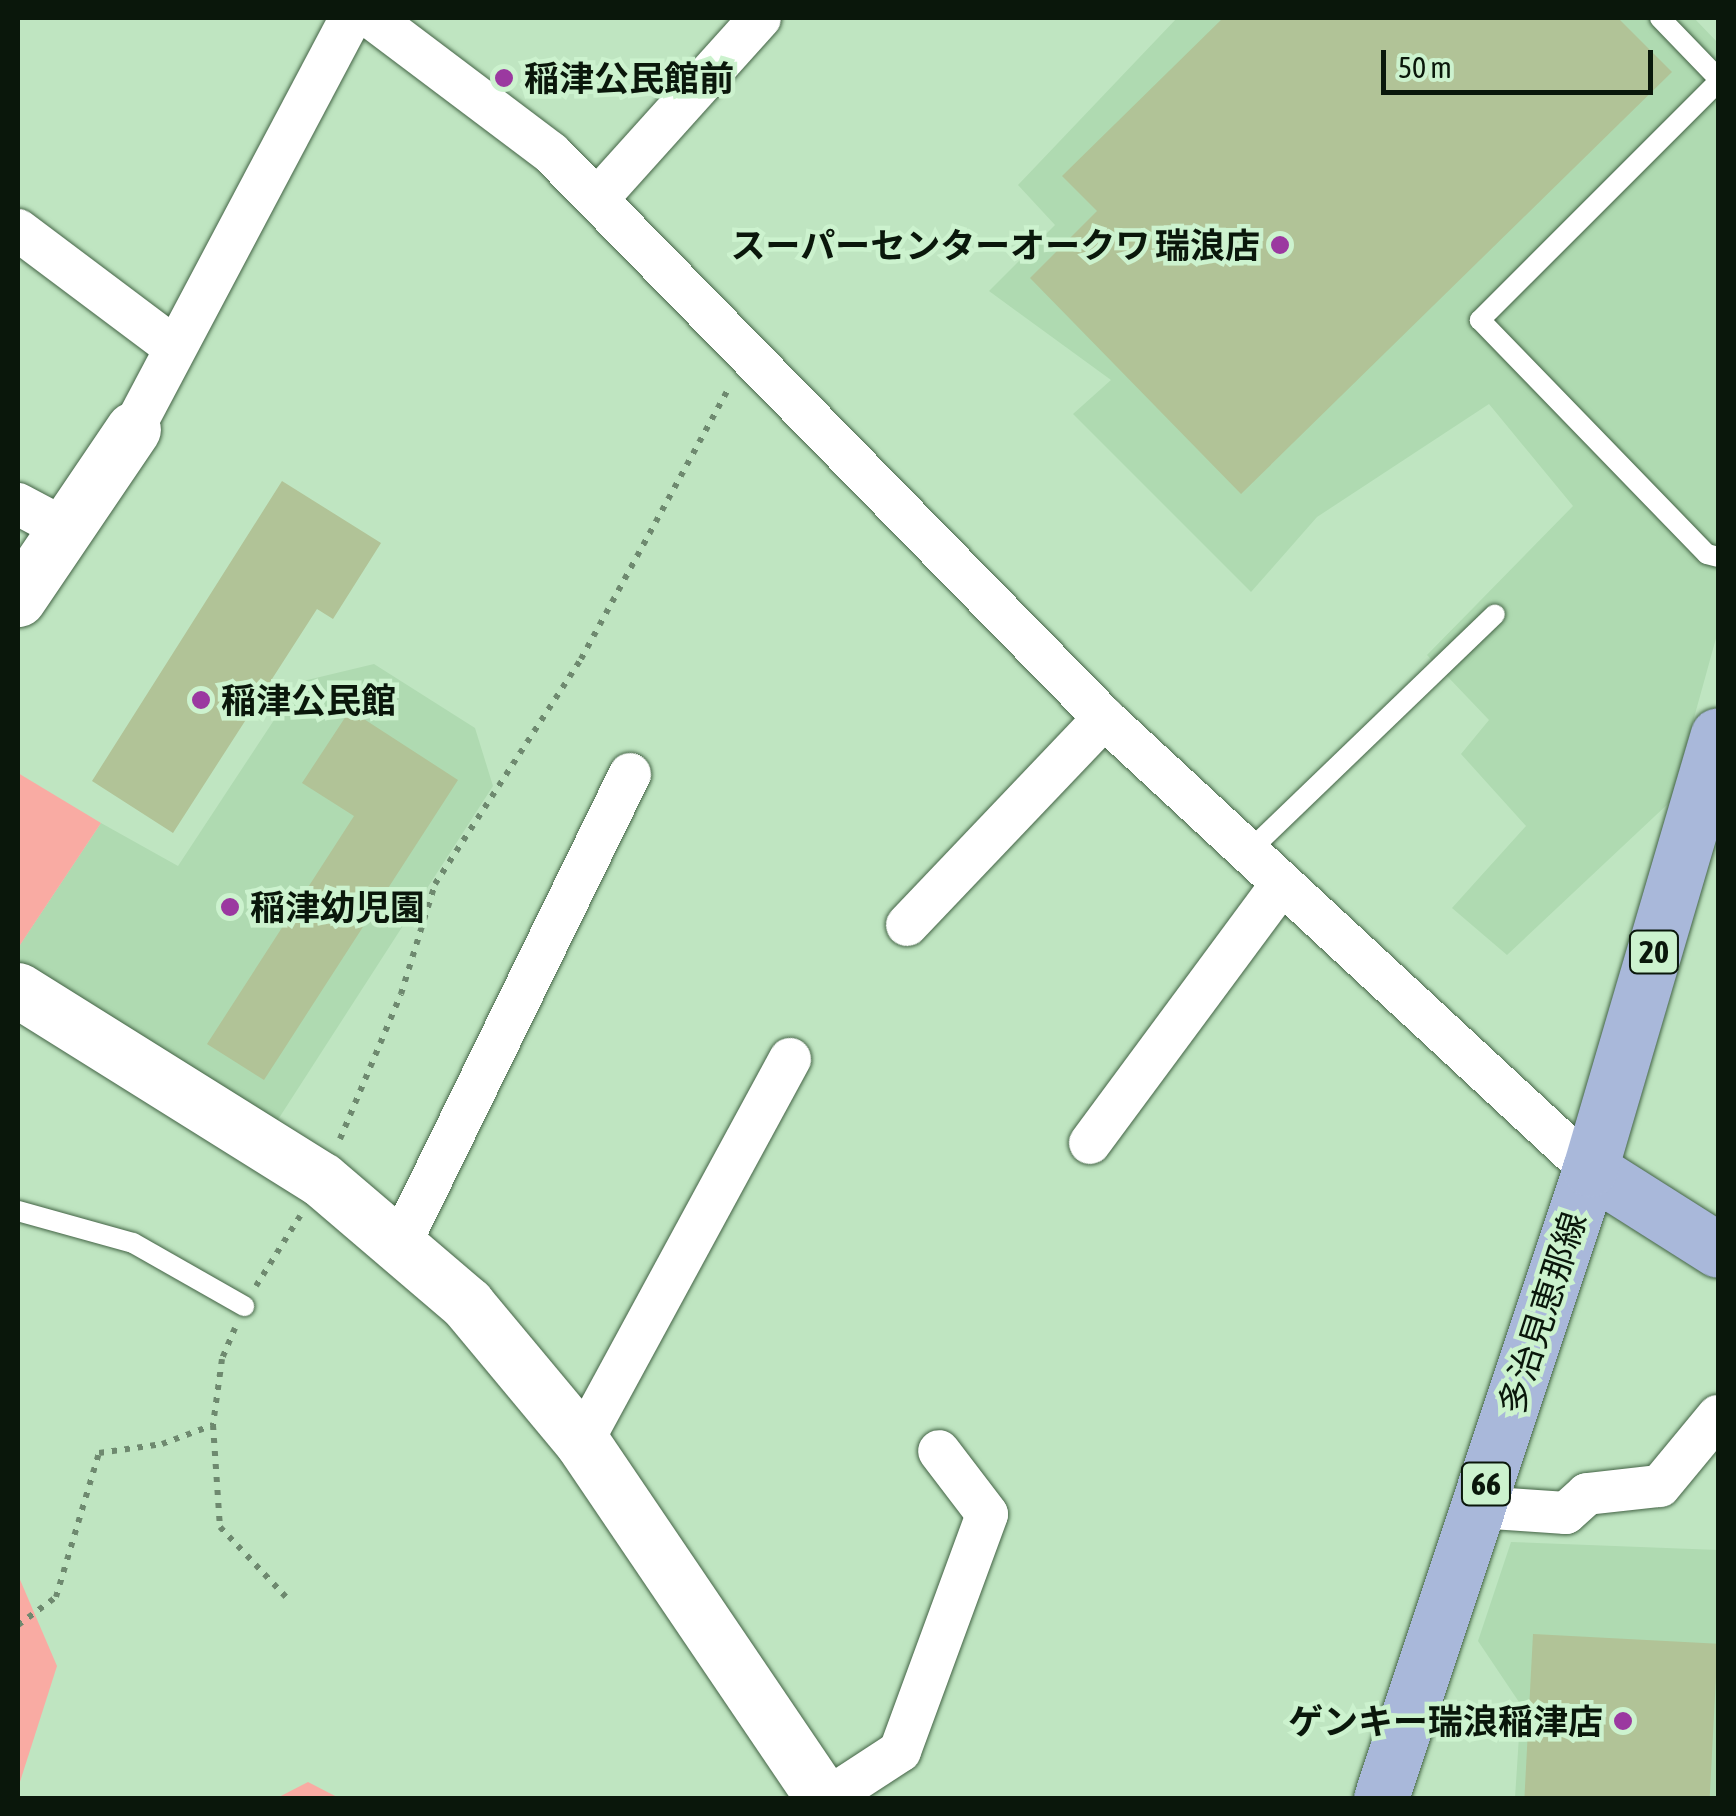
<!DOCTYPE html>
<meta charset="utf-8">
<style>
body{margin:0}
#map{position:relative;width:1736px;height:1816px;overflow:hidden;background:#bfe5c1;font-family:"Asap Condensed","Noto Sans JP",sans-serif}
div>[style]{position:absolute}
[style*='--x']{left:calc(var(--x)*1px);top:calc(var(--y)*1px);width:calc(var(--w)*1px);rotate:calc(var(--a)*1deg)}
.built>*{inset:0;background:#afdab1}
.green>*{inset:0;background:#f9aba3}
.building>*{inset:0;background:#b1c397;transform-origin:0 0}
.path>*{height:6px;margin-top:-3px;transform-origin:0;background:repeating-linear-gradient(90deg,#6e896f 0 5px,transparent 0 13px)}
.roads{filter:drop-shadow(0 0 2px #436345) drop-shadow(0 0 2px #436345)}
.lane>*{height:20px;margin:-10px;padding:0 10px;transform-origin:10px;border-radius:10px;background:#fff}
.street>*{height:42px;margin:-21px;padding:0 21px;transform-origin:21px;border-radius:21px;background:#fff}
.secondary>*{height:55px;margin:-27.5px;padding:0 27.5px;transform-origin:27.5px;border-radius:27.5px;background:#fff}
.primary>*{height:55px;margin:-27.5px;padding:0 27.5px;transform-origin:27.5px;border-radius:27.5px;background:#a9b8da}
.dots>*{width:28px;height:28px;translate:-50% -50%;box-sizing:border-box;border:5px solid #ccf2ce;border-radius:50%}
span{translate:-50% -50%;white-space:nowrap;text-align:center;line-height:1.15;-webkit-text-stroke:9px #ccf2ce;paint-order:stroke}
.shield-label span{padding:2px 8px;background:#ccf2ce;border:2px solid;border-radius:8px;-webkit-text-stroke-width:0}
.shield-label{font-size:32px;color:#0a170b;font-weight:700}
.poi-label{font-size:35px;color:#0a170b;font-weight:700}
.left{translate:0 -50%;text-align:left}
.right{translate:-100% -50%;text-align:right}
.street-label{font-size:35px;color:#0a170b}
.frame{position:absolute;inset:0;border:20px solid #0a170b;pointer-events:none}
.scale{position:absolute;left:1381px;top:50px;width:272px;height:45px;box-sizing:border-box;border:5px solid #0a170b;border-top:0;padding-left:12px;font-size:30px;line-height:35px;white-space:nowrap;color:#0a170b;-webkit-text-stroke:8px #ccf2ce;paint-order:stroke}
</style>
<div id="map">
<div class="built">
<i style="clip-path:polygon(1177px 18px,1694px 18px,1718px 43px,1718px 631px,1671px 801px,1507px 955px,1452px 908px,1526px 826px,1461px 754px,1489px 720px,1427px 655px,1573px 506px,1489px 404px,1317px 517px,1251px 592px,1073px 414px,1111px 380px,989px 291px,1055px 225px,1018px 185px)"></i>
<i style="clip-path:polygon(374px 664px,475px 728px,493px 786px,270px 1132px,18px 962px,18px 948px,101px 823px,178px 866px,299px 682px)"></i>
<i style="clip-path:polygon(1511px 1542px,1718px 1550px,1718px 1798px,1515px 1798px,1521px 1705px,1478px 1641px)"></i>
</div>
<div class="green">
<i style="clip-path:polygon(18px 773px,101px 823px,18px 948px)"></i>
<i style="clip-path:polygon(18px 1575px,57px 1666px,18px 1788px)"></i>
<i style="clip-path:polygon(308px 1782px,339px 1798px,277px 1798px)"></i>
</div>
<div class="building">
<i style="clip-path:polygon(1223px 18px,1618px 18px,1672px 72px,1241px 494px,1030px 278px,1097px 211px,1062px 176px)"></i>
<i style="clip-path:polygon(282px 481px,381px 543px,333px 619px,317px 609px,173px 833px,92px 781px)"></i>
<i style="clip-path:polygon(350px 710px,458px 780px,264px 1080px,207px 1044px,354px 816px,302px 783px)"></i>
<i style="left:1533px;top:1634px;width:185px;height:164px;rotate:3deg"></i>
</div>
<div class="path">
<i style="--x:340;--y:1139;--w:157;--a:-67.2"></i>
<i style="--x:401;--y:994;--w:115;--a:-72.8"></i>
<i style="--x:435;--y:884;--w:268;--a:-57"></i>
<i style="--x:581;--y:659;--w:307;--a:-61.4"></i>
<i style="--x:256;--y:1286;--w:83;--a:-57.8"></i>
<i style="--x:235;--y:1328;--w:34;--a:113"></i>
<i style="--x:222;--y:1359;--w:67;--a:97.8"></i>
<i style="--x:213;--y:1425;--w:102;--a:86.1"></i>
<i style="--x:220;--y:1527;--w:96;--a:46.7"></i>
<i style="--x:18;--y:1625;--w:47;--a:-36.4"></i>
<i style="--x:56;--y:1597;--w:150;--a:-73.4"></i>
<i style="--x:99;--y:1453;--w:64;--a:-8.1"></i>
<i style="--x:162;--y:1444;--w:54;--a:-20.4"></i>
</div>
<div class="roads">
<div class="lane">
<i style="--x:1660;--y:18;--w:83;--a:46"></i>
<i style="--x:1718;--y:82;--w:337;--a:135"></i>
<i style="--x:1480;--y:320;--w:326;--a:45.9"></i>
<i style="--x:1707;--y:554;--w:11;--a:15"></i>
<i style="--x:1247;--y:853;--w:344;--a:-43.9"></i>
<i style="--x:18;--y:1211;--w:119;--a:15.5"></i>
<i style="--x:133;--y:1243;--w:128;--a:29.6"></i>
</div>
<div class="street">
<i style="--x:372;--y:18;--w:224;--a:37"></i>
<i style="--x:551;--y:153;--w:791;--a:45.61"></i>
<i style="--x:1104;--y:718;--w:663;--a:42.86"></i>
<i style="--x:598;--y:198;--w:242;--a:-48"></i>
<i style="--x:18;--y:230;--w:196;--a:36.9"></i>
<i style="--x:133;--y:429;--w:465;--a:-62.1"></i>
<i style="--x:18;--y:504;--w:53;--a:28"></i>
<i style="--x:907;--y:925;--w:286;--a:-46.4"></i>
<i style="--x:1090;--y:1143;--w:321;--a:-53.5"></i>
<i style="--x:401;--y:1242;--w:521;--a:-63.93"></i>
<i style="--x:582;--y:1442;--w:436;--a:-61.5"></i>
<i style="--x:1478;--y:1507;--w:88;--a:3.9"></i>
<i style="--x:1566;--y:1513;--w:28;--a:-42"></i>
<i style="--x:1587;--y:1494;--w:73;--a:-6.3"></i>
<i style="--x:1660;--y:1486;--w:91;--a:-50.4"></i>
<i style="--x:828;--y:1798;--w:86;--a:-33.1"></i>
<i style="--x:900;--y:1751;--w:252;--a:-69.8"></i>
<i style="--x:987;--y:1514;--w:79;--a:-127.3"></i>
</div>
<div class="secondary">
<i style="--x:18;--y:599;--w:205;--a:-55.9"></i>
<i style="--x:18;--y:990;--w:358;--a:32"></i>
<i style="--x:322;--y:1180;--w:191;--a:40.5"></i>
<i style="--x:467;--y:1304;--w:180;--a:50.2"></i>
<i style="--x:582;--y:1442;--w:430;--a:55.9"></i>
</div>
<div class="primary">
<i style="--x:1590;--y:1169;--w:151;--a:32.3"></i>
<i style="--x:1381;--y:1798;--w:663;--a:-71.62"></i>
<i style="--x:1590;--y:1169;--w:452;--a:-73.6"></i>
</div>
</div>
<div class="dots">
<i style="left:504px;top:78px;background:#9b39a0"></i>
<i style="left:1280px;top:245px;background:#9b39a0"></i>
<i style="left:201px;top:700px;background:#9b39a0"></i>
<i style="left:230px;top:907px;background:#9b39a0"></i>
<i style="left:1623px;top:1721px;background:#9b39a0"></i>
</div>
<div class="shield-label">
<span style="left:1654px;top:952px">20</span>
<span style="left:1486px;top:1484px">66</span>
</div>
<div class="poi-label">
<span class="left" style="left:524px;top:78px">稲津公民館前</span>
<span class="right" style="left:1260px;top:245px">スーパーセンターオークワ 瑞浪店</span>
<span class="left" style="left:221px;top:700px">稲津公民館</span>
<span class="left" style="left:250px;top:907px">稲津幼児園</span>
<span class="right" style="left:1603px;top:1721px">ゲンキー瑞浪稲津店</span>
</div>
<div class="street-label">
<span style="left:1542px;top:1313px;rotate:-72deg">多治見恵那線</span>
</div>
<div class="frame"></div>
<div class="scale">50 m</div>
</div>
